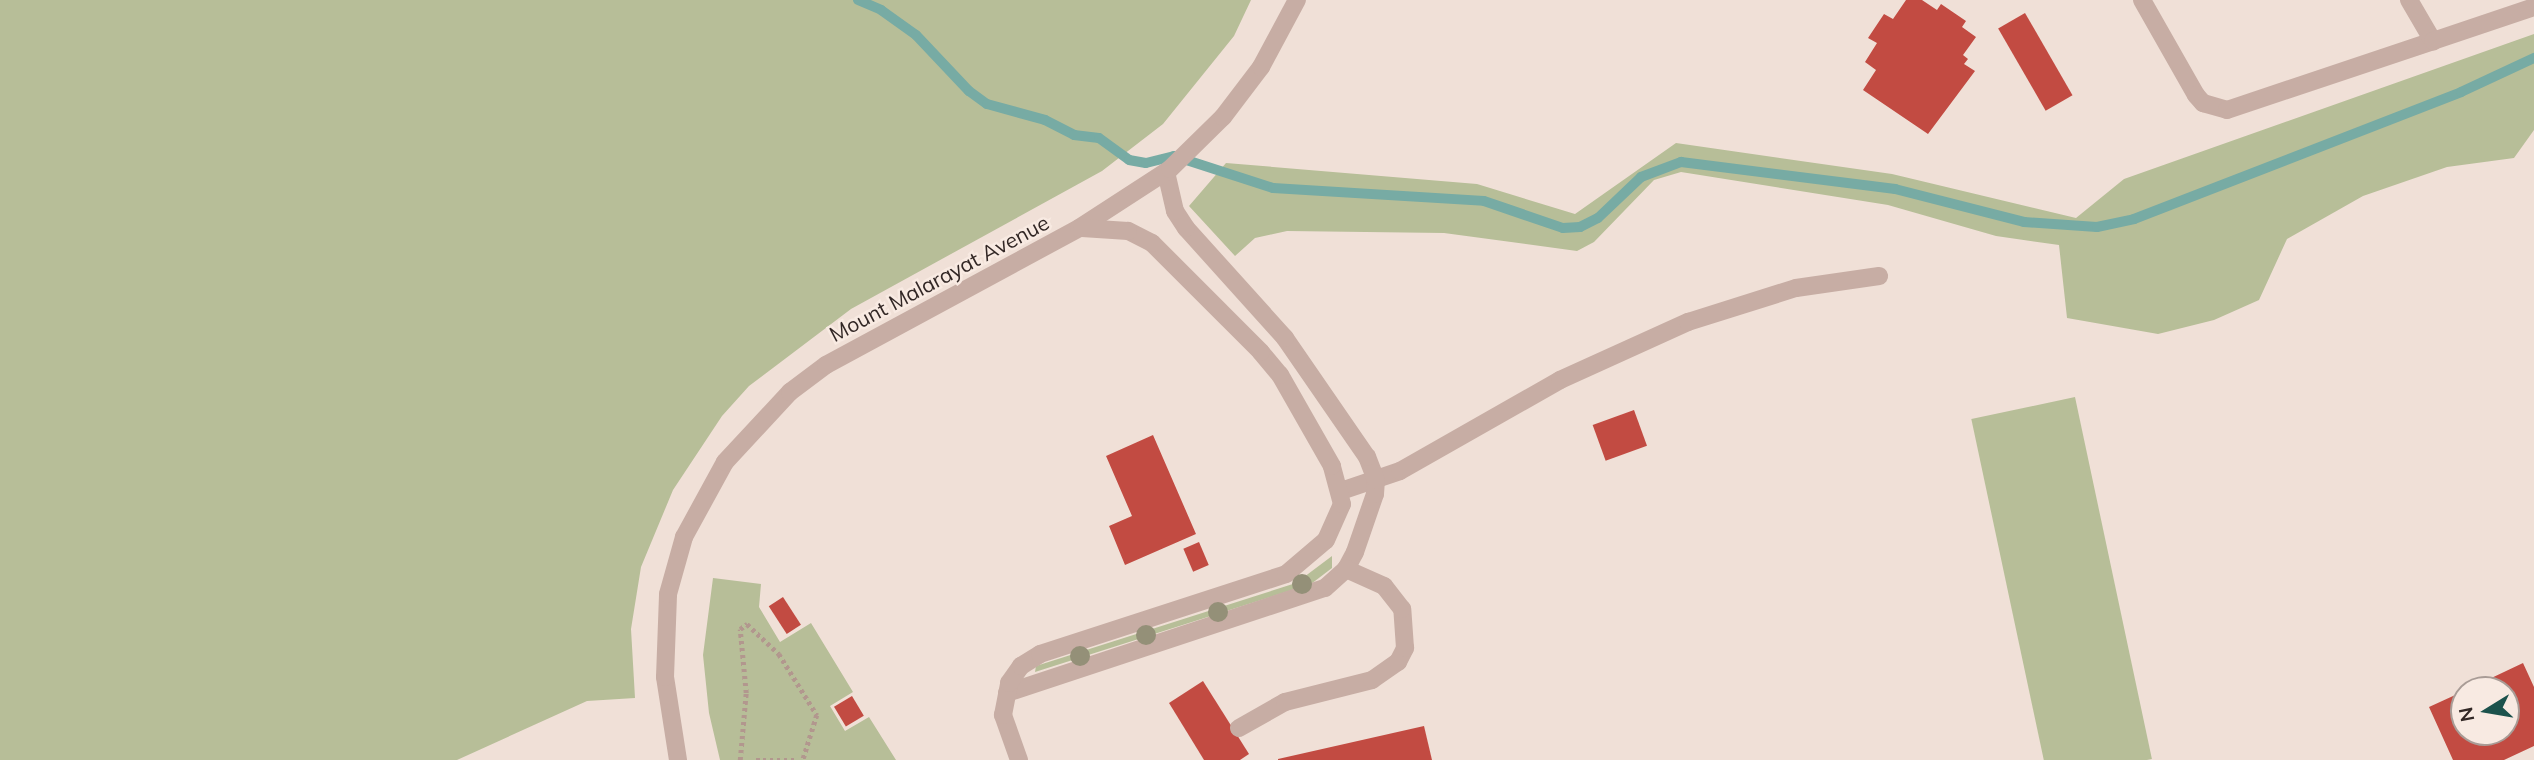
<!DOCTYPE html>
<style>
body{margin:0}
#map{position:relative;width:2534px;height:760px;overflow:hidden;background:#f0e0d7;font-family:Mulish,sans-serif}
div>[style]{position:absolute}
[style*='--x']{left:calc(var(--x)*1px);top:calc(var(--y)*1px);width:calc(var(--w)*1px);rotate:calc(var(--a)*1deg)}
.green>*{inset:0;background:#b7be98;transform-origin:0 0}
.stream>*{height:10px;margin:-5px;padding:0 5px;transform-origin:5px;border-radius:5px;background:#77aba4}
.building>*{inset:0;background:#c24b42;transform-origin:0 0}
.path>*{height:4.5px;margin-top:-2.25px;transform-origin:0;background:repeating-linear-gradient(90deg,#b2978e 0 3.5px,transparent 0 7px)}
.minor>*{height:18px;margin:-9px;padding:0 9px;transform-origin:9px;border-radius:9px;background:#c7ada4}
.trees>*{width:20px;height:20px;margin:-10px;border-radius:50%;background:#949078}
span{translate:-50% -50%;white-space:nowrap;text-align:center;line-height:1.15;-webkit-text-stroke:5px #f8eae2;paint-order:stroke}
.street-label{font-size:21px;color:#322725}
.north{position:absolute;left:2450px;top:676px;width:70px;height:70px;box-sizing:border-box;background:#f8eae2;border:2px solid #a99c96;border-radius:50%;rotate:259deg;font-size:19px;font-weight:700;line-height:28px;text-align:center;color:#322725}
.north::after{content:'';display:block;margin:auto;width:24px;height:32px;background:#1c524c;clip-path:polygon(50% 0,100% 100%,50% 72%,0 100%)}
</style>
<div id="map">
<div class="green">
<i style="clip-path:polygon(0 0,1251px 0,1234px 36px,1163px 124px,1102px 171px,851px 309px,749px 386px,722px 416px,673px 490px,641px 567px,631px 629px,635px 698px,587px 701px,457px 760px,0 760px)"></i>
<i style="clip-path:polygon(2534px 34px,2534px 130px,2514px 158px,2447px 167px,2363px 196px,2287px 239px,2259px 300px,2214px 320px,2158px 334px,2067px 318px,2059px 245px,1996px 236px,1888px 205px,1681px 172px,1654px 180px,1594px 242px,1577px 251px,1444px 233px,1287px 231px,1255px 238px,1235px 256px,1189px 206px,1226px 163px,1477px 184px,1575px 214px,1676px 143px,1892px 174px,2076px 218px,2124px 179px)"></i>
<i style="left:2075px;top:397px;width:370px;height:106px;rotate:78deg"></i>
<i style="clip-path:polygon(1332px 556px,1332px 568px,1311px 584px,1035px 672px,1036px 666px,1296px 583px)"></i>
<i style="clip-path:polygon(713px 578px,761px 584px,759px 607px,780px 642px,811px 623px,853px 692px,830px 706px,845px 731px,869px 717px,896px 760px,720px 760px,709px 713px,703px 655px)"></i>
</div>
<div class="stream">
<i style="--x:858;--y:0;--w:25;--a:23"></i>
<i style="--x:881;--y:10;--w:43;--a:35.5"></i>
<i style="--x:916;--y:35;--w:77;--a:46.6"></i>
<i style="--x:969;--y:91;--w:22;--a:36"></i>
<i style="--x:987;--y:104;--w:60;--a:15.4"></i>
<i style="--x:1045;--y:120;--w:33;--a:27"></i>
<i style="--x:1074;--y:135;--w:25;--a:7"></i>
<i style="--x:1099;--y:138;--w:37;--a:36"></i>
<i style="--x:1129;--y:160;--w:17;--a:10"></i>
<i style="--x:1146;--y:163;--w:29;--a:-14"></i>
<i style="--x:1174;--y:156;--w:104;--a:17.9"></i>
<i style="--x:1273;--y:188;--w:211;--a:3.5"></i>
<i style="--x:1484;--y:201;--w:83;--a:18.9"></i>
<i style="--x:1563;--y:228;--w:17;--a:-3"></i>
<i style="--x:1580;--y:227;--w:20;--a:-27"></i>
<i style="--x:1598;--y:218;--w:59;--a:-43.6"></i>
<i style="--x:1641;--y:177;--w:43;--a:-20.6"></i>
<i style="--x:1681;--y:162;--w:216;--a:7.2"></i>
<i style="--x:1895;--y:189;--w:133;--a:14.3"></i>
<i style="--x:2024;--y:222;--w:73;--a:3.9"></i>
<i style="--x:2097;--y:227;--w:38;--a:-12"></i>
<i style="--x:2134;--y:219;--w:351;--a:-21.2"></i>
<i style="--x:2461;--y:92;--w:81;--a:-25"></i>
</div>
<div class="building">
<i style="clip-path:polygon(1906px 0,1922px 0,1937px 10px,1941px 4px,1966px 21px,1962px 27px,1976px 37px,1963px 55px,1968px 59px,1964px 64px,1975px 71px,1928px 134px,1863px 90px,1876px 70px,1865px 62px,1877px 43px,1868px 38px,1884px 14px,1893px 19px)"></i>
<i style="left:2025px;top:13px;width:95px;height:31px;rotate:60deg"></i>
<i style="left:1634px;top:410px;width:38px;height:44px;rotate:70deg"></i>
<i style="clip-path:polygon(1153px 435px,1196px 534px,1125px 565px,1109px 526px,1132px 516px,1106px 456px)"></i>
<i style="left:1199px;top:542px;width:25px;height:17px;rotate:67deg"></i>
<i style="left:783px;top:597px;width:33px;height:17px;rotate:57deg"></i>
<i style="clip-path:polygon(2523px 663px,2534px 687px,2534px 746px,2504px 760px,2453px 760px,2429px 707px,2464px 691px,2464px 732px,2506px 732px,2506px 690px,2466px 690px)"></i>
<i style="clip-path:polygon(1203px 681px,1249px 754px,1240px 760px,1204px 760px,1169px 703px)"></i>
<i style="left:852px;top:696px;width:23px;height:21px;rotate:59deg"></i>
<i style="clip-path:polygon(1424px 726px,1432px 760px,1278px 760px,1278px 759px)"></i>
</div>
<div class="path">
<i style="--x:740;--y:760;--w:67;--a:-84.9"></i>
<i style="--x:746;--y:693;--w:64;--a:-95.4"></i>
<i style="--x:740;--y:629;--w:9;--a:-36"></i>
<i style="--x:747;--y:624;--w:44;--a:43.2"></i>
<i style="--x:779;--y:654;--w:72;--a:58.1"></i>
<i style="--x:817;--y:715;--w:47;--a:107.3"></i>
<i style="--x:756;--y:760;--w:40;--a:0"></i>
</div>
<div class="minor">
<i style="--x:2142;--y:0;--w:109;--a:60.4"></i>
<i style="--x:2196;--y:95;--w:11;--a:49"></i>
<i style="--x:2203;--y:103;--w:25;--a:16"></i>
<i style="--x:2227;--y:110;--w:217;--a:-18.5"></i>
<i style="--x:2409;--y:0;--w:48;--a:59.7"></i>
<i style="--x:2433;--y:41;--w:107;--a:-18.6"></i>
<i style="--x:1341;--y:491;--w:62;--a:-18.7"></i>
<i style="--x:1400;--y:471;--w:184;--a:-29.6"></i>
<i style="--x:1560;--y:380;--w:141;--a:-24.4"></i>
<i style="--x:1688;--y:322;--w:113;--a:-17.5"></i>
<i style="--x:1796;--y:288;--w:84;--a:-8.2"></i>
<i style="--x:1007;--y:693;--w:335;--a:-18.3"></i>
<i style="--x:1325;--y:588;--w:28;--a:-42"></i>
<i style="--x:1346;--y:569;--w:19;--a:-62"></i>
<i style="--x:1355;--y:552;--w:61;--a:-71"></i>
<i style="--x:1375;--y:494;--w:14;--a:-86"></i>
<i style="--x:1376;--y:480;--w:25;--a:-111"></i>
<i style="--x:1367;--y:457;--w:145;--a:-124.6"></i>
<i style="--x:1285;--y:338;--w:148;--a:-132"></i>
<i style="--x:1186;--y:228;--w:20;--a:-123"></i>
<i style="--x:1175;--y:211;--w:40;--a:-103"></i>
<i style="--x:1239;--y:728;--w:53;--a:-29.5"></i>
<i style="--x:1285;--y:702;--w:90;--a:-14.2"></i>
<i style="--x:1372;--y:680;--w:32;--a:-35"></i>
<i style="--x:1398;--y:662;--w:16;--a:-63"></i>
<i style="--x:1405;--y:648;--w:39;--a:-94"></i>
<i style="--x:1402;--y:609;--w:29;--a:-128"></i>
<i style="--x:1384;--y:586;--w:42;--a:-155.9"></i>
<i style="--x:678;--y:760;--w:84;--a:-98.9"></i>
<i style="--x:665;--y:677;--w:83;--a:-87.9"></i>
<i style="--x:668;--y:594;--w:59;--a:-74.3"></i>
<i style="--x:684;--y:537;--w:85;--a:-61.3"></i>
<i style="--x:725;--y:462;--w:96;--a:-47.1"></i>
<i style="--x:790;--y:392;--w:45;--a:-36.9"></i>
<i style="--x:826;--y:365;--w:288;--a:-28.4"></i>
<i style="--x:1079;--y:228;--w:108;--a:-33"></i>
<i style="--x:1170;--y:169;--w:74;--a:-44.5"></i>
<i style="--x:1223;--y:117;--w:63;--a:-52.8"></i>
<i style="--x:1261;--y:67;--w:76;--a:-61.8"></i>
<i style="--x:1019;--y:760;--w:48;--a:-109.6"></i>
<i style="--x:1003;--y:715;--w:33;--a:-79"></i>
<i style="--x:1009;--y:683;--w:21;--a:-55"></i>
<i style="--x:1021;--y:666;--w:22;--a:-32"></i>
<i style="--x:1040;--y:654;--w:259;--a:-18"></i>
<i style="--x:1286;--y:574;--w:52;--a:-40.4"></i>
<i style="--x:1326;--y:540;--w:39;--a:-66"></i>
<i style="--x:1342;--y:504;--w:39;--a:-105"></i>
<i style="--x:1332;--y:466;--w:105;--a:-119.7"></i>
<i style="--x:1280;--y:375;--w:30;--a:-130"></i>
<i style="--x:1261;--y:352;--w:154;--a:-135"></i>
<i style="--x:1152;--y:243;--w:27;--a:-153"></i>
<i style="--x:1128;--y:231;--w:46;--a:-176.3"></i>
</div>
<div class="trees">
<i style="left:1302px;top:584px"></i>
<i style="left:1218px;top:612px"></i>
<i style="left:1146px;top:635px"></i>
<i style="left:1080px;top:656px"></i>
</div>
<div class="street-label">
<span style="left:939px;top:278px;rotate:-28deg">Mount Malarayat Avenue</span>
</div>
<div class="north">N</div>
</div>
